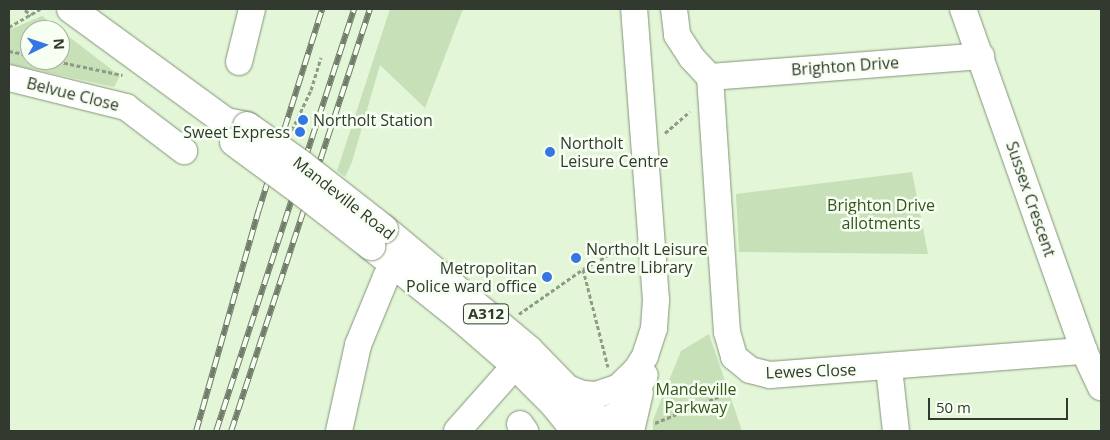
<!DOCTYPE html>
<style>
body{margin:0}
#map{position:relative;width:1110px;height:440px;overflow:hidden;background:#e3f6d7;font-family:"Open Sans",sans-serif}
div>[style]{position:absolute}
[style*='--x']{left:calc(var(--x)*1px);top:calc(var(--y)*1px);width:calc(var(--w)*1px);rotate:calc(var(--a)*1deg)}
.green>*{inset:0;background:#c7e0b7}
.path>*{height:3px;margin-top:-1.5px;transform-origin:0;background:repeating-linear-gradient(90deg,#8e9b86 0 4px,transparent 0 6.5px)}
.roads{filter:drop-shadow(0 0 1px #839479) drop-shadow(0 0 1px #839479)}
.minor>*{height:26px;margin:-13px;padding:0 13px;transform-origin:13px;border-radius:13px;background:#fff}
.major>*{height:28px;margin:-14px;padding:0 14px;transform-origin:14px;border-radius:14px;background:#fff}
.rail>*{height:5.5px;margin-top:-2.75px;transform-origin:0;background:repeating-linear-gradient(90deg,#f7fff3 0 11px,#717c6a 0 22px);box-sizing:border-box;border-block:1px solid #717c6a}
.bridges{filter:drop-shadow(0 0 1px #839479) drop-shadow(0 0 1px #839479)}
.major-bridge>*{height:28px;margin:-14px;padding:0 14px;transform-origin:14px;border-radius:14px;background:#fff}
.dots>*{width:14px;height:14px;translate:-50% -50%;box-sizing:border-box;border:2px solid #f7fff3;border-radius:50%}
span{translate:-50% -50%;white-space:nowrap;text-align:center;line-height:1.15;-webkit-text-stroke:5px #f7fff3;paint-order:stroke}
.shield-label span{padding:1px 4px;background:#f7fff3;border:1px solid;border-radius:4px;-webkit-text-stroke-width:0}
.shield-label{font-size:15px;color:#32392e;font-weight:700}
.street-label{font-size:16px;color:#32392e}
.poi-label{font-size:16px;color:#32392e}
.left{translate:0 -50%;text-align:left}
.right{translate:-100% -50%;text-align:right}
.park-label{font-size:16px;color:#34551b}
.frame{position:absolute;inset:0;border:10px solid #32392e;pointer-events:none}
.north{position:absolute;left:20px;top:20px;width:50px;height:50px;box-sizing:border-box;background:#f7fff3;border:1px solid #a8b0a4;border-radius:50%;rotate:86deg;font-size:14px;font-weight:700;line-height:20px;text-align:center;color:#32392e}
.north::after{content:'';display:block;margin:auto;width:18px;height:22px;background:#3576e4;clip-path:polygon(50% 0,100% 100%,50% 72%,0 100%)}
.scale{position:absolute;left:928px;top:398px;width:140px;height:22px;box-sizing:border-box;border:2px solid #32392e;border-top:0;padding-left:6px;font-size:15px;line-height:18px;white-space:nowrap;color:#32392e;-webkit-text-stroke:4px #f7fff3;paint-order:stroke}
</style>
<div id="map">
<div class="green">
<i style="clip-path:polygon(390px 9px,463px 9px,425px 108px,380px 65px,352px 162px,345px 177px,337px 171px)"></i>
<i style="clip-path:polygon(evenodd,42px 16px,120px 76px,114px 87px,9px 64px,9px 30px,42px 16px,30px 30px,60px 30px,60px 60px,30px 60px,30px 30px)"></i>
<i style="clip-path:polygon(912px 172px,928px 254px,739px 252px,736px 194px)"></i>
<i style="clip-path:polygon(709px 334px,742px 431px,653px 431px,653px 420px,681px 351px)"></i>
</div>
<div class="path">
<i style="--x:25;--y:10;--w:8;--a:40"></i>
<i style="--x:9;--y:27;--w:36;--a:-30"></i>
<i style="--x:9;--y:51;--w:21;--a:11"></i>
<i style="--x:51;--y:60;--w:73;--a:11.9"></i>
<i style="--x:292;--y:130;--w:44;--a:-64.6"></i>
<i style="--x:311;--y:90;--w:34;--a:-73"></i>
<i style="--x:665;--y:133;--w:33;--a:-41"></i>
<i style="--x:583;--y:269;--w:101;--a:75.7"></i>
<i style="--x:519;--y:314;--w:78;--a:-35.1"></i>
<i style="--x:583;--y:269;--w:52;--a:-28.5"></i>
<i style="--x:655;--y:423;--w:89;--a:-22.5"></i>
</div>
<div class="roads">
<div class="minor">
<i style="--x:674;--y:9;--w:26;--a:83"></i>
<i style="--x:677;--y:35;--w:27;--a:57"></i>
<i style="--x:692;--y:58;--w:26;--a:47"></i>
<i style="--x:963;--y:9;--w:363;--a:70.5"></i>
<i style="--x:1084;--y:351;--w:40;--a:65"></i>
<i style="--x:239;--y:62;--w:55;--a:-76.2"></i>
<i style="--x:710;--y:77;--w:256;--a:86.2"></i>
<i style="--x:727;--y:332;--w:26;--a:74"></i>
<i style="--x:734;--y:357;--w:21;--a:39"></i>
<i style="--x:750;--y:370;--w:21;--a:14"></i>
<i style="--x:770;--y:375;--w:315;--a:-4.4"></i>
<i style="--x:710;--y:77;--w:272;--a:-4.4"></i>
<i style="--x:9;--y:78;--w:121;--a:13.9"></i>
<i style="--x:126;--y:107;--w:73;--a:37.2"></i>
<i style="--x:889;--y:368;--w:63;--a:83.7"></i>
<i style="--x:567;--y:388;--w:17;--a:21"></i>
<i style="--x:583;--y:394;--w:13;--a:4"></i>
<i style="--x:596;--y:395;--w:24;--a:-19"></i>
<i style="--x:619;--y:387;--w:25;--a:-45"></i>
<i style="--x:637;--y:369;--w:15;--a:-58"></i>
<i style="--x:645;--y:356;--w:29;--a:-72"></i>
<i style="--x:654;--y:328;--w:28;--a:-86"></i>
<i style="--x:656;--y:300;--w:292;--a:-94.3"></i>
<i style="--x:520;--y:424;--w:9;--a:54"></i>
<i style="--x:580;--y:424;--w:15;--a:0"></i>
<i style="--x:595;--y:424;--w:24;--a:-22"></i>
<i style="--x:617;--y:415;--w:22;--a:-47"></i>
<i style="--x:632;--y:399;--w:27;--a:-62"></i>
<i style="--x:339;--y:431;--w:88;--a:-77.5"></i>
<i style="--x:358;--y:345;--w:74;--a:-67.6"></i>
<i style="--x:386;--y:277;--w:13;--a:-58"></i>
<i style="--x:457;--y:431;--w:108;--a:-48.4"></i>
<i style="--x:631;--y:431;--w:39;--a:-77"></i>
</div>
<div class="major">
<i style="--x:71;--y:9;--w:192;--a:36.1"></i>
<i style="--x:226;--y:122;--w:21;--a:11"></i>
<i style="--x:384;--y:229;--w:189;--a:39.8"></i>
<i style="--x:529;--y:350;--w:113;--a:45.7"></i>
<i style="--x:371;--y:246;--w:117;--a:38.7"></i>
<i style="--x:462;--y:319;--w:72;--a:41"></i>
<i style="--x:516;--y:366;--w:52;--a:45"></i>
<i style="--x:553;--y:403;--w:36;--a:51"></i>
</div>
</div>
<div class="rail">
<i style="--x:196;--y:431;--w:228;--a:-74.2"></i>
<i style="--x:258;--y:212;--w:213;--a:-72.5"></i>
<i style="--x:216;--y:431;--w:444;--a:-71.9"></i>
<i style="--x:231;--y:431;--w:444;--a:-71.8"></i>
</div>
<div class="bridges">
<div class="major-bridge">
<i style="--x:247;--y:126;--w:67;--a:35.3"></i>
<i style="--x:302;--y:165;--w:104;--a:38"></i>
<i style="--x:234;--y:142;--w:84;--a:36.3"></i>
<i style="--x:302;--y:192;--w:88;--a:38"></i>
</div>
</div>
<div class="dots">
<i style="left:303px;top:120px;background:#3576e4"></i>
<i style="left:300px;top:132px;background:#3576e4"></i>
<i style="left:550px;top:152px;background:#3576e4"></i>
<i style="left:576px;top:258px;background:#3576e4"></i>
<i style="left:547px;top:277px;background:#3576e4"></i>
</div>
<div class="shield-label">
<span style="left:486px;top:314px">A312</span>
</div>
<div class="street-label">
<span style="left:845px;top:66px;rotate:-4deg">Brighton Drive</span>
<span style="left:73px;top:94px;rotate:14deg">Belvue Close</span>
<span style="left:344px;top:198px;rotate:38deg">Mandeville Road</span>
<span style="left:1031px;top:199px;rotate:71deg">Sussex Crescent</span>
<span style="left:811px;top:371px;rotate:-2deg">Lewes Close</span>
</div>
<div class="poi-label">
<span class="left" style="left:313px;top:120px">Northolt Station</span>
<span class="right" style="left:290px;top:132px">Sweet Express</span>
<span class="left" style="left:560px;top:152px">Northolt<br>Leisure Centre</span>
<span class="left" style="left:586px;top:258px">Northolt Leisure<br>Centre Library</span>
<span class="right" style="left:537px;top:277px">Metropolitan<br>Police ward office</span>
</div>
<div class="park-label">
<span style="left:881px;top:214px">Brighton Drive<br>allotments</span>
<span style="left:696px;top:398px">Mandeville<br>Parkway</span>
</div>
<div class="frame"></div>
<div class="north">N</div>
<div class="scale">50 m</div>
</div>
